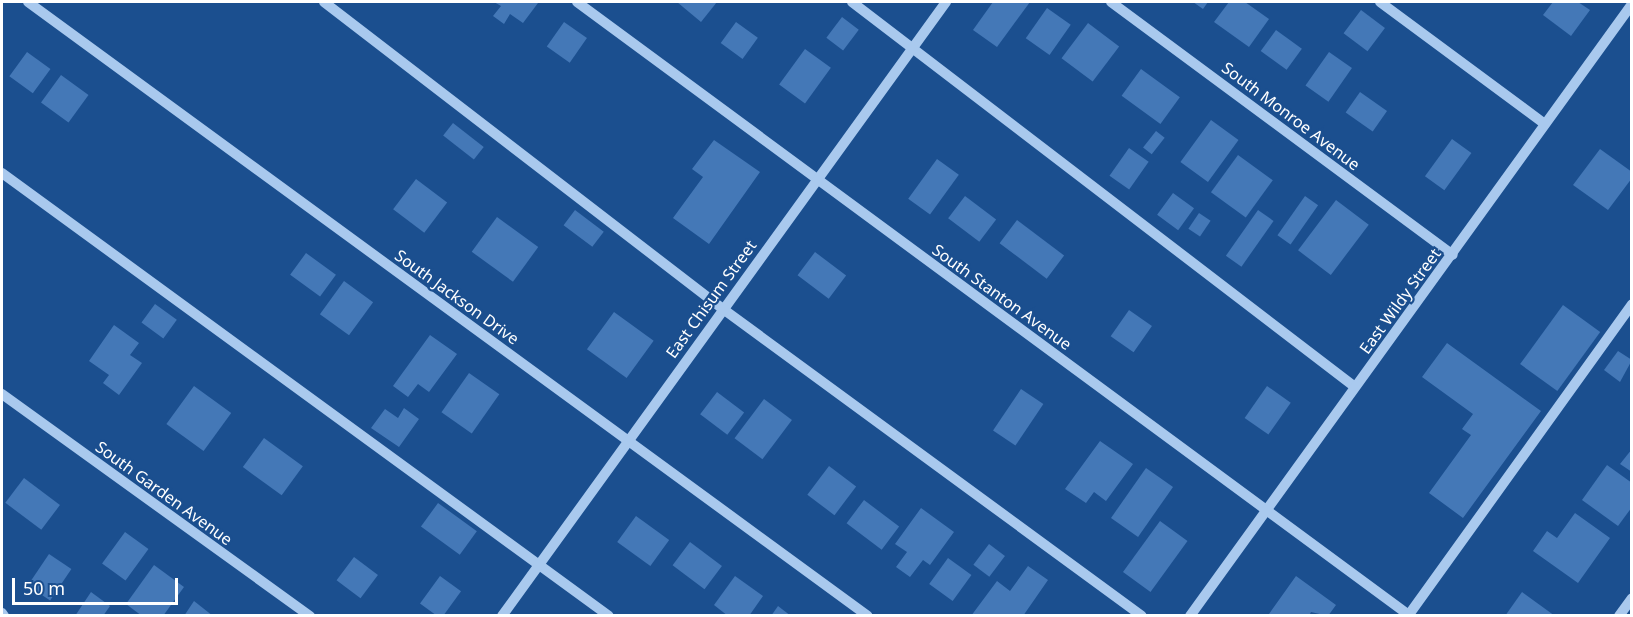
<!DOCTYPE html>
<style>
body{margin:0}
#map{position:relative;width:1633px;height:617px;overflow:hidden;background:#1b4f8f;font-family:"Noto Sans",sans-serif}
div>[style]{position:absolute}
[style*='--x']{left:calc(var(--x)*1px);top:calc(var(--y)*1px);width:calc(var(--w)*1px);rotate:calc(var(--a)*1deg)}
.building>*{inset:0;background:#4478b7;transform-origin:0 0}
.minor>*{height:10px;margin:-5px;padding:0 5px;transform-origin:5px;border-radius:5px;background:#a9c9ee}
span{translate:-50% -50%;white-space:nowrap;text-align:center;line-height:1.15;-webkit-text-stroke:4.5px #1b4f8f;paint-order:stroke}
.street-label{font-size:16px;color:#fff}
.frame{position:absolute;inset:0;border:3px solid #fff;pointer-events:none}
.scale{position:absolute;left:12px;top:578px;width:166px;height:27px;box-sizing:border-box;border:3px solid #fff;border-top:0;padding-left:8px;font-size:18px;line-height:21px;white-space:nowrap;color:#fff;-webkit-text-stroke:4px #1b4f8f;paint-order:stroke}
</style>
<div id="map">
<div class="building">
<i style="clip-path:polygon(494px 2px,537px 2px,538px 3px,523px 23px,510px 14px,504px 24px,493px 16px,501px 6px)"></i>
<i style="clip-path:polygon(677px 2px,717px 2px,701px 22px)"></i>
<i style="clip-path:polygon(993px 2px,1030px 2px,997px 47px,973px 30px)"></i>
<i style="clip-path:polygon(1193px 2px,1208px 2px,1203px 9px)"></i>
<i style="clip-path:polygon(1229px 2px,1245px 2px,1269px 19px,1249px 47px,1214px 22px)"></i>
<i style="clip-path:polygon(1553px 2px,1578px 2px,1590px 10px,1571px 36px,1543px 15px)"></i>
<i style="left:1047px;top:8px;width:29px;height:37px;rotate:35deg"></i>
<i style="left:1361px;top:10px;width:30px;height:29px;rotate:37deg"></i>
<i style="left:842px;top:17px;width:21px;height:26px;rotate:37deg"></i>
<i style="left:564px;top:22px;width:28px;height:30px;rotate:35deg"></i>
<i style="left:736px;top:22px;width:27px;height:26px;rotate:36deg"></i>
<i style="left:1088px;top:23px;width:39px;height:44px;rotate:37deg"></i>
<i style="left:1276px;top:30px;width:32px;height:26px;rotate:36deg"></i>
<i style="left:805px;top:49px;width:32px;height:44px;rotate:36deg"></i>
<i style="left:27px;top:52px;width:29px;height:30px;rotate:36deg"></i>
<i style="left:1329px;top:52px;width:28px;height:41px;rotate:35deg"></i>
<i style="left:1141px;top:69px;width:48px;height:33px;rotate:36deg"></i>
<i style="left:61px;top:75px;width:34px;height:34px;rotate:36deg"></i>
<i style="left:1360px;top:92px;width:33px;height:25px;rotate:35deg"></i>
<i style="left:1211px;top:120px;width:34px;height:52px;rotate:36deg"></i>
<i style="left:453px;top:123px;width:39px;height:16px;rotate:38deg"></i>
<i style="left:1156px;top:131px;width:11px;height:21px;rotate:38deg"></i>
<i style="left:1452px;top:139px;width:24px;height:46px;rotate:36deg"></i>
<i style="clip-path:polygon(714px 140px,760px 172px,709px 244px,673px 218px,703px 177px,692px 169px)"></i>
<i style="left:1129px;top:148px;width:24px;height:34px;rotate:35deg"></i>
<i style="clip-path:polygon(1600px 149px,1632px 172px,1632px 178px,1608px 210px,1573px 185px)"></i>
<i style="left:1238px;top:155px;width:43px;height:46px;rotate:36deg"></i>
<i style="left:937px;top:159px;width:27px;height:49px;rotate:36deg"></i>
<i style="left:416px;top:179px;width:39px;height:38px;rotate:37deg"></i>
<i style="left:1173px;top:193px;width:26px;height:27px;rotate:36deg"></i>
<i style="left:965px;top:196px;width:39px;height:28px;rotate:37deg"></i>
<i style="left:1305px;top:196px;width:16px;height:48px;rotate:35deg"></i>
<i style="left:1336px;top:200px;width:41px;height:63px;rotate:37deg"></i>
<i style="left:575px;top:210px;width:36px;height:19px;rotate:37deg"></i>
<i style="left:1258px;top:210px;width:19px;height:56px;rotate:35deg"></i>
<i style="left:1199px;top:213px;width:14px;height:19px;rotate:34deg"></i>
<i style="left:497px;top:217px;width:51px;height:43px;rotate:36deg"></i>
<i style="left:1017px;top:220px;width:59px;height:29px;rotate:37deg"></i>
<i style="left:815px;top:252px;width:39px;height:29px;rotate:37deg"></i>
<i style="left:306px;top:253px;width:37px;height:27px;rotate:36deg"></i>
<i style="left:344px;top:281px;width:36px;height:41px;rotate:36deg"></i>
<i style="left:155px;top:304px;width:27px;height:23px;rotate:36deg"></i>
<i style="left:1563px;top:305px;width:46px;height:73px;rotate:36deg"></i>
<i style="left:1129px;top:310px;width:28px;height:32px;rotate:35deg"></i>
<i style="left:614px;top:312px;width:49px;height:46px;rotate:36deg"></i>
<i style="clip-path:polygon(114px 325px,139px 343px,130px 355px,142px 363px,119px 395px,103px 383px,109px 375px,89px 361px)"></i>
<i style="clip-path:polygon(430px 335px,457px 354px,429px 392px,418px 384px,408px 397px,393px 386px)"></i>
<i style="clip-path:polygon(1447px 343px,1541px 411px,1463px 518px,1429px 493px,1471px 435px,1462px 429px,1473px 414px,1422px 377px)"></i>
<i style="clip-path:polygon(1618px 351px,1632px 360px,1620px 382px,1604px 370px)"></i>
<i style="left:469px;top:373px;width:37px;height:48px;rotate:35deg"></i>
<i style="left:194px;top:386px;width:46px;height:47px;rotate:36deg"></i>
<i style="left:1267px;top:386px;width:29px;height:39px;rotate:35deg"></i>
<i style="left:1021px;top:389px;width:27px;height:50px;rotate:34deg"></i>
<i style="left:717px;top:392px;width:34px;height:28px;rotate:37deg"></i>
<i style="left:764px;top:399px;width:35px;height:49px;rotate:37deg"></i>
<i style="clip-path:polygon(404px 408px,419px 419px,399px 447px,371px 428px,385px 409px,398px 418px)"></i>
<i style="left:264px;top:438px;width:48px;height:36px;rotate:36deg"></i>
<i style="clip-path:polygon(1100px 441px,1133px 464px,1106px 501px,1094px 492px,1086px 503px,1065px 489px)"></i>
<i style="clip-path:polygon(1632px 449px,1632px 472px,1620px 464px)"></i>
<i style="clip-path:polygon(1607px 465px,1632px 483px,1632px 507px,1618px 526px,1582px 500px)"></i>
<i style="left:829px;top:466px;width:34px;height:36px;rotate:37deg"></i>
<i style="left:1146px;top:468px;width:33px;height:61px;rotate:35deg"></i>
<i style="left:24px;top:478px;width:45px;height:31px;rotate:37deg"></i>
<i style="left:864px;top:500px;width:44px;height:29px;rotate:37deg"></i>
<i style="left:438px;top:503px;width:48px;height:29px;rotate:36deg"></i>
<i style="clip-path:polygon(921px 508px,954px 532px,930px 565px,923px 560px,910px 577px,896px 567px,907px 552px,895px 544px)"></i>
<i style="clip-path:polygon(1575px 513px,1610px 538px,1578px 583px,1533px 551px,1547px 531px,1557px 538px)"></i>
<i style="left:636px;top:516px;width:41px;height:32px;rotate:36deg"></i>
<i style="left:1160px;top:521px;width:34px;height:63px;rotate:36deg"></i>
<i style="left:125px;top:532px;width:29px;height:39px;rotate:36deg"></i>
<i style="left:690px;top:542px;width:40px;height:29px;rotate:37deg"></i>
<i style="left:989px;top:544px;width:20px;height:26px;rotate:37deg"></i>
<i style="left:49px;top:554px;width:27px;height:38px;rotate:34deg"></i>
<i style="left:354px;top:557px;width:30px;height:29px;rotate:37deg"></i>
<i style="left:948px;top:558px;width:29px;height:32px;rotate:36deg"></i>
<i style="clip-path:polygon(154px 565px,184px 587px,163px 616px,142px 616px,126px 604px)"></i>
<i style="clip-path:polygon(1028px 566px,1048px 580px,1023px 616px,971px 616px,997px 581px,1010px 591px)"></i>
<i style="left:440px;top:576px;width:26px;height:34px;rotate:36deg"></i>
<i style="clip-path:polygon(735px 576px,763px 596px,749px 616px,728px 616px,714px 605px)"></i>
<i style="clip-path:polygon(1296px 576px,1336px 605px,1328px 616px,1311px 612px,1309px 616px,1269px 614px)"></i>
<i style="clip-path:polygon(91px 592px,110px 606px,103px 616px,75px 616px)"></i>
<i style="clip-path:polygon(1522px 592px,1555px 616px,1505px 616px)"></i>
<i style="clip-path:polygon(194px 601px,213px 616px,184px 616px)"></i>
<i style="clip-path:polygon(778px 606px,791px 616px,771px 616px)"></i>
</div>
<div class="minor">
<i style="--x:28;--y:2;--w:1040;--a:36.17"></i>
<i style="--x:324;--y:2;--w:503;--a:37.58"></i>
<i style="--x:723;--y:309;--w:519;--a:36.23"></i>
<i style="--x:577;--y:2;--w:1035;--a:36.39"></i>
<i style="--x:852;--y:2;--w:633;--a:37.43"></i>
<i style="--x:1111;--y:2;--w:425;--a:36.5"></i>
<i style="--x:1380;--y:2;--w:205;--a:36.5"></i>
<i style="--x:2;--y:173;--w:751;--a:36.12"></i>
<i style="--x:2;--y:394;--w:380;--a:35.8"></i>
<i style="--x:2;--y:613;--w:4;--a:56"></i>
<i style="--x:502;--y:616;--w:758;--a:-54.13"></i>
<i style="--x:1190;--y:616;--w:755;--a:-54.16"></i>
<i style="--x:1408;--y:616;--w:384;--a:-54.3"></i>
<i style="--x:1619;--y:616;--w:22;--a:-54"></i>
</div>
<div class="street-label">
<span style="left:1291px;top:116px;rotate:37deg">South Monroe Avenue</span>
<span style="left:457px;top:297px;rotate:36deg">South Jackson Drive</span>
<span style="left:1002px;top:297px;rotate:36deg">South Stanton Avenue</span>
<span style="left:711px;top:299px;rotate:-54deg">East Chisum Street</span>
<span style="left:1400px;top:301px;rotate:-54deg">East Wildy Street</span>
<span style="left:164px;top:493px;rotate:36deg">South Garden Avenue</span>
</div>
<div class="frame"></div>
<div class="scale">50 m</div>
</div>
